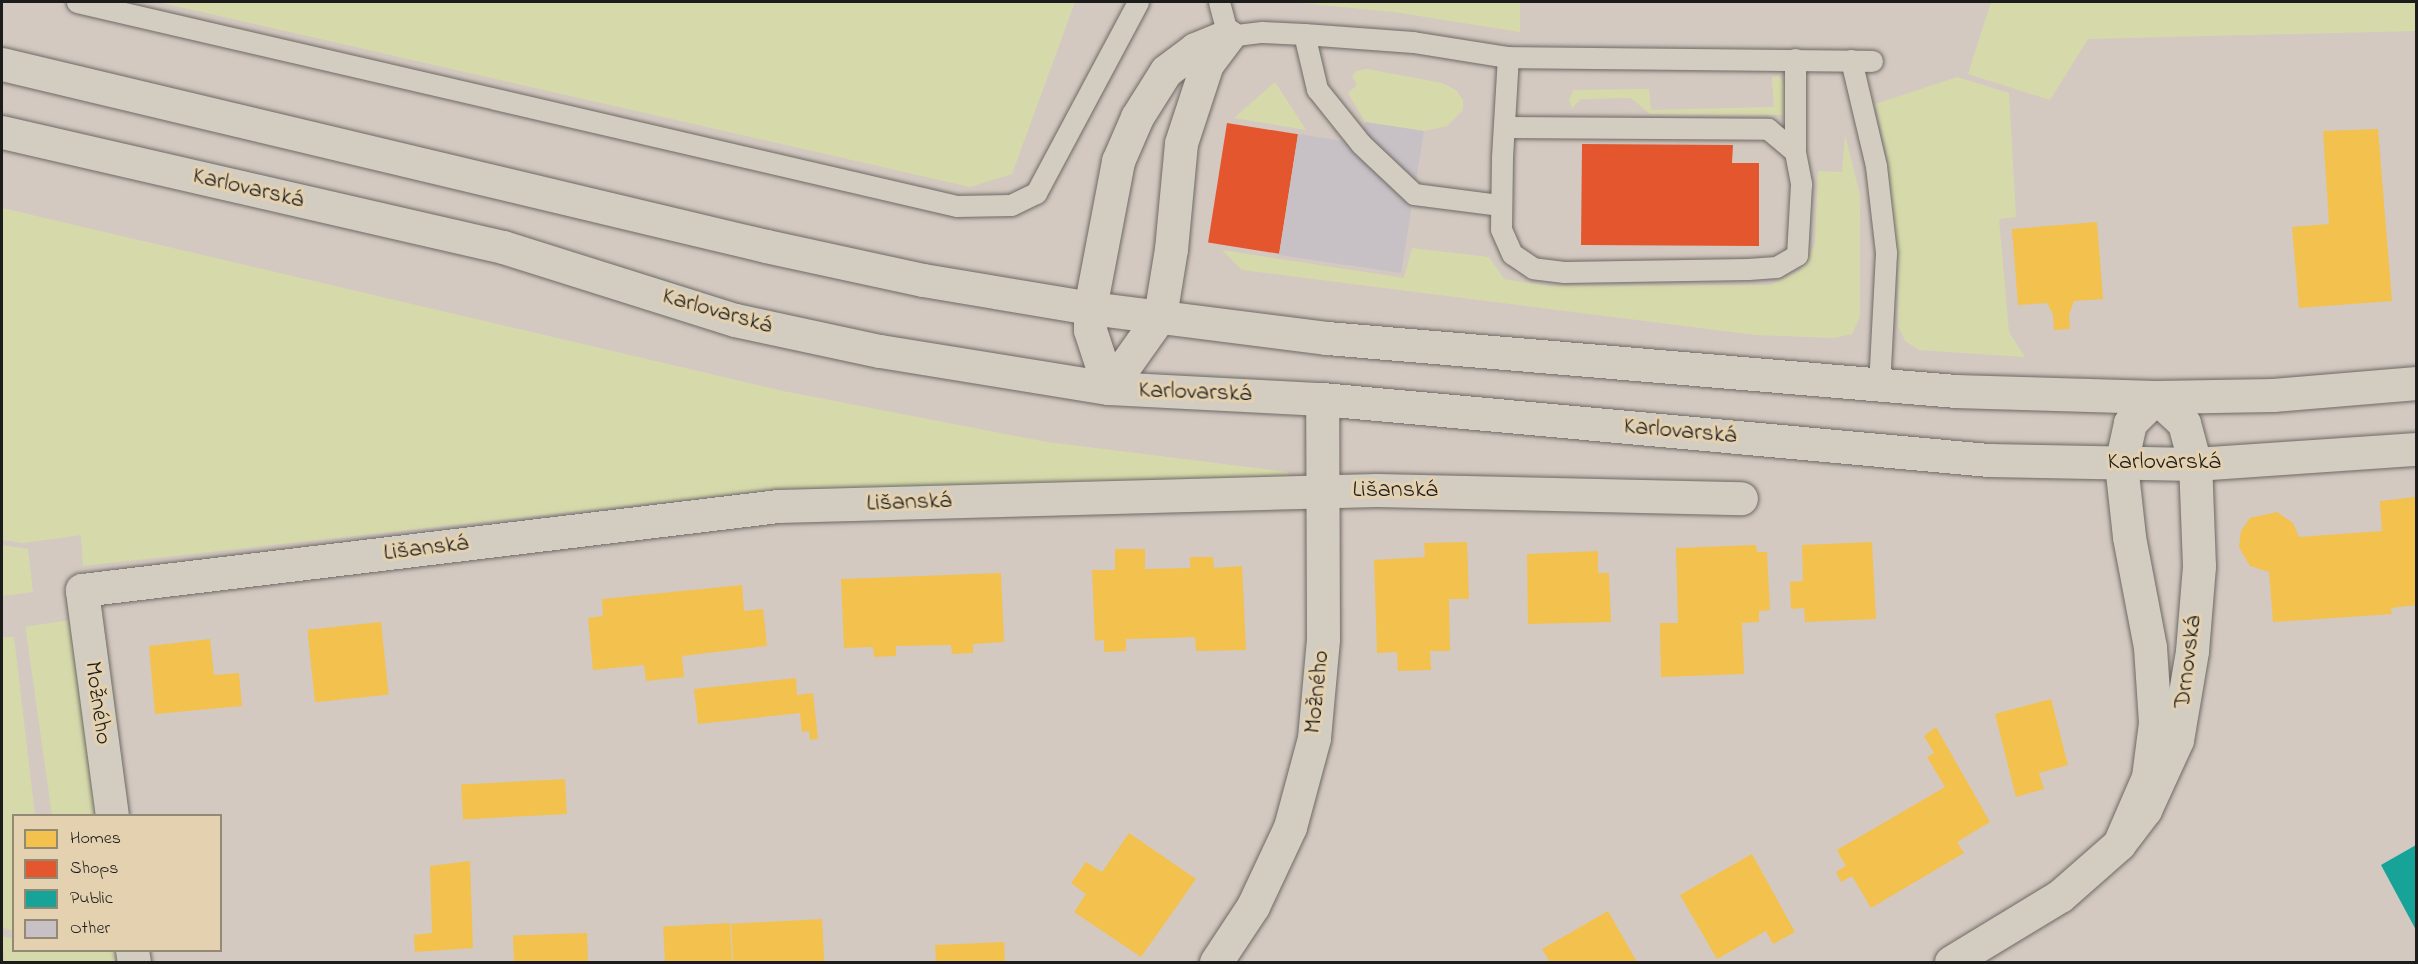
<!DOCTYPE html>
<meta charset="utf-8">
<style>
body{margin:0}
#map{position:relative;width:2418px;height:964px;overflow:hidden;background:#d3c9c0;font-family:"Indie Flower",sans-serif}
div>[style]{position:absolute}
[style*='--x']{left:calc(var(--x)*1px);top:calc(var(--y)*1px);width:calc(var(--w)*1px);rotate:calc(var(--a)*1deg)}
.green>*{inset:0;background:#d6daab;transform-origin:0 0}
.homes>*{inset:0;background:#f2c14e;transform-origin:0 0}
.shops>*{inset:0;background:#e4572e;transform-origin:0 0}
.public>*{inset:0;background:#17a398}
.building>*{inset:0;background:#c7c1c6}
.roads{filter:drop-shadow(0 0 2px #6e6a66) drop-shadow(0 0 2px #6e6a66)}
.service>*{height:21px;margin:-10.5px;padding:0 10.5px;transform-origin:10.5px;border-radius:10.5px;background:#d3ccc0}
.minor>*{height:33px;margin:-16.5px;padding:0 16.5px;transform-origin:16.5px;border-radius:16.5px;background:#d3ccc0}
.secondary>*{height:33px;margin:-16.5px;padding:0 16.5px;transform-origin:16.5px;border-radius:16.5px;background:#d3ccc0}
.primary>*{height:33px;margin:-16.5px;padding:0 16.5px;transform-origin:16.5px;border-radius:16.5px;background:#d3ccc0}
span{translate:-50% -50%;white-space:nowrap;text-align:center;line-height:1.15;-webkit-text-stroke:6px #e4d1af;paint-order:stroke}
.street-label{font-size:24px;color:#1c1c1c}
.frame{position:absolute;inset:0;border:3px solid #1c1c1c;pointer-events:none}
.legend{position:absolute;left:12px;top:814px;width:210px;height:138px;box-sizing:border-box;background:#e4d1af;border:2px solid #948974;margin:0;padding:8px 10px;list-style:none;font-size:18px;color:#1c1c1c}
.legend li{display:flex;align-items:center;gap:12px;height:30px}
.legend b{width:30px;border:2px solid #948974}
</style>
<div id="map">
<div class="green">
<i style="clip-path:polygon(158px 2px,1075px 2px,1012px 174px,970px 187px)"></i>
<i style="clip-path:polygon(1289px 2px,1520px 2px,1520px 32px,1394px 12px)"></i>
<i style="clip-path:polygon(1991px 2px,2416px 2px,2416px 31px,2088px 39px,2050px 100px,1968px 74px)"></i>
<i style="clip-path:polygon(1367px 69px,1442px 83px,1456px 90px,1463px 100px,1463px 110px,1447px 126px,1424px 131px,1365px 122px,1348px 93px,1357px 85px,1352px 77px,1356px 71px)"></i>
<i style="clip-path:polygon(1778px 76px,1788px 88px,1789px 115px,1650px 114px,1631px 98px,1581px 99px,1572px 108px,1569px 100px,1573px 90px,1649px 89px,1651px 110px,1774px 107px,1772px 77px)"></i>
<i style="clip-path:polygon(1957px 77px,2009px 93px,2016px 217px,1999px 219px,2009px 332px,2025px 357px,1919px 350px,1905px 341px,1898px 326px,1898px 260px,1886px 151px,1875px 104px)"></i>
<i style="clip-path:polygon(1275px 82px,1306px 130px,1234px 118px)"></i>
<i style="clip-path:polygon(1845px 135px,1860px 195px,1860px 317px,1852px 334px,1834px 338px,1756px 335px,1242px 270px,1222px 250px,1404px 278px,1412px 248px,1489px 257px,1504px 279px,1549px 286px,1770px 285px,1800px 271px,1815px 244px,1818px 171px,1842px 172px)"></i>
<i style="clip-path:polygon(2px 208px,783px 391px,1047px 442px,1288px 472px,1287px 483px,780px 489px,83px 566px,81px 535px,23px 543px,2px 540px)"></i>
<i style="clip-path:polygon(2px 545px,28px 549px,33px 592px,2px 596px)"></i>
<i style="left:71px;top:620px;width:197px;height:46px;rotate:82deg"></i>
<i style="clip-path:polygon(2px 637px,14px 637px,35px 815px,14px 816px,13px 931px,2px 927px)"></i>
<i style="clip-path:polygon(2px 936px,13px 939px,14px 950px,117px 951px,118px 962px,4px 962px)"></i>
</div>
<div class="homes">
<i style="clip-path:polygon(2378px 129px,2392px 301px,2299px 308px,2292px 227px,2329px 224px,2323px 131px)"></i>
<i style="clip-path:polygon(2097px 222px,2103px 299px,2074px 301px,2069px 315px,2070px 329px,2054px 330px,2053px 314px,2047px 303px,2018px 305px,2012px 229px)"></i>
<i style="clip-path:polygon(2416px 497px,2416px 605px,2391px 608px,2392px 614px,2273px 622px,2269px 572px,2250px 566px,2239px 547px,2241px 531px,2250px 518px,2277px 512px,2293px 523px,2299px 537px,2382px 531px,2380px 501px)"></i>
<i style="clip-path:polygon(1467px 542px,1469px 599px,1449px 599px,1450px 651px,1430px 651px,1431px 670px,1398px 671px,1397px 652px,1377px 653px,1374px 560px,1425px 557px,1424px 543px)"></i>
<i style="clip-path:polygon(1872px 542px,1876px 619px,1805px 622px,1804px 608px,1791px 609px,1790px 582px,1803px 581px,1802px 545px)"></i>
<i style="clip-path:polygon(1756px 545px,1757px 552px,1767px 552px,1770px 610px,1759px 611px,1759px 622px,1742px 623px,1744px 674px,1661px 677px,1660px 623px,1678px 623px,1676px 548px)"></i>
<i style="clip-path:polygon(1115px 549px,1145px 549px,1145px 569px,1190px 568px,1190px 557px,1213px 557px,1214px 568px,1242px 566px,1246px 650px,1196px 651px,1195px 637px,1168px 638px,1126px 639px,1126px 651px,1104px 652px,1104px 640px,1095px 641px,1092px 570px,1115px 570px)"></i>
<i style="clip-path:polygon(1598px 551px,1598px 573px,1609px 573px,1611px 622px,1528px 624px,1527px 554px)"></i>
<i style="clip-path:polygon(1001px 573px,1004px 642px,973px 644px,973px 653px,952px 654px,951px 645px,896px 646px,896px 656px,874px 657px,873px 647px,844px 648px,841px 579px)"></i>
<i style="clip-path:polygon(742px 585px,744px 611px,763px 609px,767px 646px,682px 656px,684px 677px,646px 681px,644px 665px,593px 670px,588px 618px,603px 616px,602px 599px)"></i>
<i style="left:381px;top:622px;width:73px;height:74px;rotate:84deg"></i>
<i style="clip-path:polygon(210px 639px,214px 675px,239px 673px,242px 706px,155px 714px,149px 646px)"></i>
<i style="clip-path:polygon(796px 678px,797px 695px,813px 693px,818px 739px,810px 740px,809px 731px,802px 732px,800px 713px,698px 724px,694px 689px)"></i>
<i style="clip-path:polygon(2051px 699px,2068px 765px,2039px 773px,2044px 789px,2016px 797px,1995px 714px)"></i>
<i style="clip-path:polygon(1936px 727px,1990px 822px,1957px 842px,1964px 853px,1871px 908px,1852px 876px,1841px 882px,1836px 872px,1846px 866px,1837px 850px,1945px 787px,1927px 757px,1934px 753px,1924px 736px)"></i>
<i style="left:565px;top:779px;width:35px;height:104px;rotate:87deg"></i>
<i style="clip-path:polygon(1129px 833px,1196px 879px,1141px 957px,1074px 912px,1086px 894px,1071px 883px,1086px 862px,1102px 872px)"></i>
<i style="clip-path:polygon(1752px 854px,1795px 932px,1773px 944px,1766px 931px,1717px 959px,1680px 895px)"></i>
<i style="clip-path:polygon(470px 861px,473px 948px,415px 952px,414px 935px,432px 933px,430px 866px)"></i>
<i style="clip-path:polygon(1608px 911px,1637px 962px,1550px 962px,1542px 949px)"></i>
<i style="left:822px;top:919px;width:43px;height:91px;rotate:87deg"></i>
<i style="left:730px;top:923px;width:39px;height:67px;rotate:87deg"></i>
<i style="left:587px;top:933px;width:29px;height:74px;rotate:88deg"></i>
<i style="clip-path:polygon(1004px 942px,1005px 962px,936px 962px,935px 945px)"></i>
</div>
<div class="shops">
<i style="left:1227px;top:123px;width:72px;height:121px;rotate:9deg"></i>
<i style="clip-path:polygon(1582px 144px,1733px 145px,1732px 163px,1759px 163px,1759px 246px,1581px 245px)"></i>
</div>
<div class="public">
<i style="clip-path:polygon(2416px 845px,2416px 930px,2381px 865px)"></i>
</div>
<div class="building">
<i style="clip-path:polygon(1365px 122px,1424px 131px,1401px 273px,1279px 255px,1298px 134px,1361px 144px)"></i>
</div>
<div class="roads">
<div class="service">
<i style="--x:77;--y:2;--w:903;--a:13.05"></i>
<i style="--x:957;--y:206;--w:54;--a:-1.1"></i>
<i style="--x:1011;--y:205;--w:28;--a:-26"></i>
<i style="--x:1036;--y:193;--w:217;--a:-61.9"></i>
<i style="--x:1219;--y:2;--w:35;--a:75"></i>
<i style="--x:1228;--y:36;--w:34;--a:-7"></i>
<i style="--x:1262;--y:32;--w:42;--a:2.7"></i>
<i style="--x:1304;--y:34;--w:109;--a:4.2"></i>
<i style="--x:1413;--y:42;--w:96;--a:9"></i>
<i style="--x:1508;--y:57;--w:364;--a:0.6"></i>
<i style="--x:1304;--y:34;--w:57;--a:76.7"></i>
<i style="--x:1317;--y:89;--w:70;--a:51.3"></i>
<i style="--x:1361;--y:144;--w:73;--a:43.3"></i>
<i style="--x:1414;--y:194;--w:87;--a:7.3"></i>
<i style="--x:1795;--y:59;--w:93;--a:90"></i>
<i style="--x:1851;--y:60;--w:109;--a:76.7"></i>
<i style="--x:1876;--y:166;--w:88;--a:83.4"></i>
<i style="--x:1886;--y:253;--w:132;--a:93"></i>
<i style="--x:1504;--y:127;--w:264;--a:0.4"></i>
<i style="--x:1768;--y:129;--w:35;--a:40"></i>
<i style="--x:1795;--y:152;--w:33;--a:79"></i>
<i style="--x:1801;--y:184;--w:71;--a:93.2"></i>
<i style="--x:1797;--y:255;--w:24;--a:150"></i>
<i style="--x:1776;--y:267;--w:28;--a:176"></i>
<i style="--x:1748;--y:269;--w:184;--a:179.1"></i>
<i style="--x:1564;--y:272;--w:31;--a:-173"></i>
<i style="--x:1533;--y:268;--w:25;--a:-146"></i>
<i style="--x:1512;--y:254;--w:27;--a:-114"></i>
<i style="--x:1501;--y:229;--w:72;--a:-89.2"></i>
<i style="--x:1502;--y:157;--w:100;--a:-86.6"></i>
</div>
<div class="minor">
<i style="--x:1109;--y:388;--w:61;--a:-108.1"></i>
<i style="--x:1090;--y:330;--w:22;--a:-90"></i>
<i style="--x:1090;--y:308;--w:150;--a:-79.2"></i>
<i style="--x:1118;--y:161;--w:48;--a:-66.6"></i>
<i style="--x:1137;--y:117;--w:54;--a:-57.8"></i>
<i style="--x:1166;--y:71;--w:36;--a:-37"></i>
<i style="--x:1195;--y:49;--w:35;--a:-22"></i>
<i style="--x:1109;--y:388;--w:88;--a:-54.7"></i>
<i style="--x:1160;--y:316;--w:68;--a:-80.7"></i>
<i style="--x:1171;--y:249;--w:106;--a:-84.6"></i>
<i style="--x:1181;--y:143;--w:83;--a:-71.8"></i>
<i style="--x:1207;--y:64;--w:35;--a:-53"></i>
<i style="--x:112;--y:816;--w:228;--a:-97.6"></i>
<i style="--x:82;--y:590;--w:701;--a:-6.88"></i>
<i style="--x:778;--y:506;--w:599;--a:-1.53"></i>
<i style="--x:1377;--y:490;--w:364;--a:1.3"></i>
<i style="--x:132;--y:950;--w:12;--a:81"></i>
<i style="--x:1216;--y:962;--w:67;--a:-56.5"></i>
<i style="--x:1253;--y:906;--w:87;--a:-64.9"></i>
<i style="--x:1290;--y:827;--w:92;--a:-74.9"></i>
<i style="--x:1314;--y:738;--w:99;--a:-84.8"></i>
<i style="--x:1323;--y:639;--w:240;--a:-90.2"></i>
</div>
<div class="secondary">
<i style="--x:1951;--y:962;--w:127;--a:-31.2"></i>
<i style="--x:2060;--y:896;--w:79;--a:-41.4"></i>
<i style="--x:2119;--y:844;--w:43;--a:-52.6"></i>
<i style="--x:2145;--y:810;--w:77;--a:-65.4"></i>
<i style="--x:2177;--y:740;--w:90;--a:-80.4"></i>
<i style="--x:2192;--y:651;--w:85;--a:-85.3"></i>
<i style="--x:2199;--y:566;--w:102;--a:-92.2"></i>
<i style="--x:2195;--y:464;--w:42;--a:-105"></i>
<i style="--x:2184;--y:423;--w:38;--a:-137"></i>
<i style="--x:2156;--y:397;--w:37;--a:135"></i>
<i style="--x:2130;--y:423;--w:42;--a:102.4"></i>
<i style="--x:2121;--y:464;--w:73;--a:83.7"></i>
<i style="--x:2129;--y:537;--w:112;--a:79.2"></i>
<i style="--x:2150;--y:647;--w:76;--a:86.2"></i>
<i style="--x:2155;--y:723;--w:54;--a:97.4"></i>
<i style="--x:2148;--y:777;--w:73;--a:113.4"></i>
</div>
<div class="primary">
<i style="--x:2;--y:64;--w:785;--a:13.4"></i>
<i style="--x:766;--y:246;--w:161;--a:12.2"></i>
<i style="--x:923;--y:280;--w:169;--a:9.5"></i>
<i style="--x:1090;--y:308;--w:239;--a:7.2"></i>
<i style="--x:1327;--y:338;--w:630;--a:4.82"></i>
<i style="--x:1955;--y:391;--w:201;--a:1.7"></i>
<i style="--x:2156;--y:397;--w:117;--a:-1"></i>
<i style="--x:2273;--y:395;--w:144;--a:-4.8"></i>
<i style="--x:2;--y:132;--w:514;--a:12.93"></i>
<i style="--x:503;--y:247;--w:243;--a:17.5"></i>
<i style="--x:735;--y:320;--w:148;--a:12.1"></i>
<i style="--x:880;--y:351;--w:232;--a:9.2"></i>
<i style="--x:1109;--y:388;--w:213;--a:3"></i>
<i style="--x:1322;--y:399;--w:670;--a:5.23"></i>
<i style="--x:1989;--y:460;--w:206;--a:1.1"></i>
<i style="--x:2195;--y:464;--w:222;--a:-3.9"></i>
</div>
</div>
<div class="street-label">
<span style="left:248px;top:189px;rotate:13deg">Karlovarská</span>
<span style="left:717px;top:312px;rotate:16deg">Karlovarská</span>
<span style="left:1195px;top:393px;rotate:2deg">Karlovarská</span>
<span style="left:1680px;top:432px;rotate:5deg">Karlovarská</span>
<span style="left:2164px;top:463px">Karlovarská</span>
<span style="left:1395px;top:491px">Lišanská</span>
<span style="left:909px;top:503px;rotate:-2deg">Lišanská</span>
<span style="left:426px;top:549px;rotate:-7deg">Lišanská</span>
<span style="left:2189px;top:662px;rotate:-83deg">Drnovská</span>
<span style="left:1318px;top:692px;rotate:-84deg">Možného</span>
<span style="left:97px;top:703px;rotate:82deg">Možného</span>
</div>
<div class="frame"></div>
<ul class="legend">
<li><b style="height:16px;background:#f2c14e"></b>Homes</li>
<li><b style="height:16px;background:#e4572e"></b>Shops</li>
<li><b style="height:16px;background:#17a398"></b>Public</li>
<li><b style="height:16px;background:#c7c1c6"></b>Other</li>
</ul>
</div>
